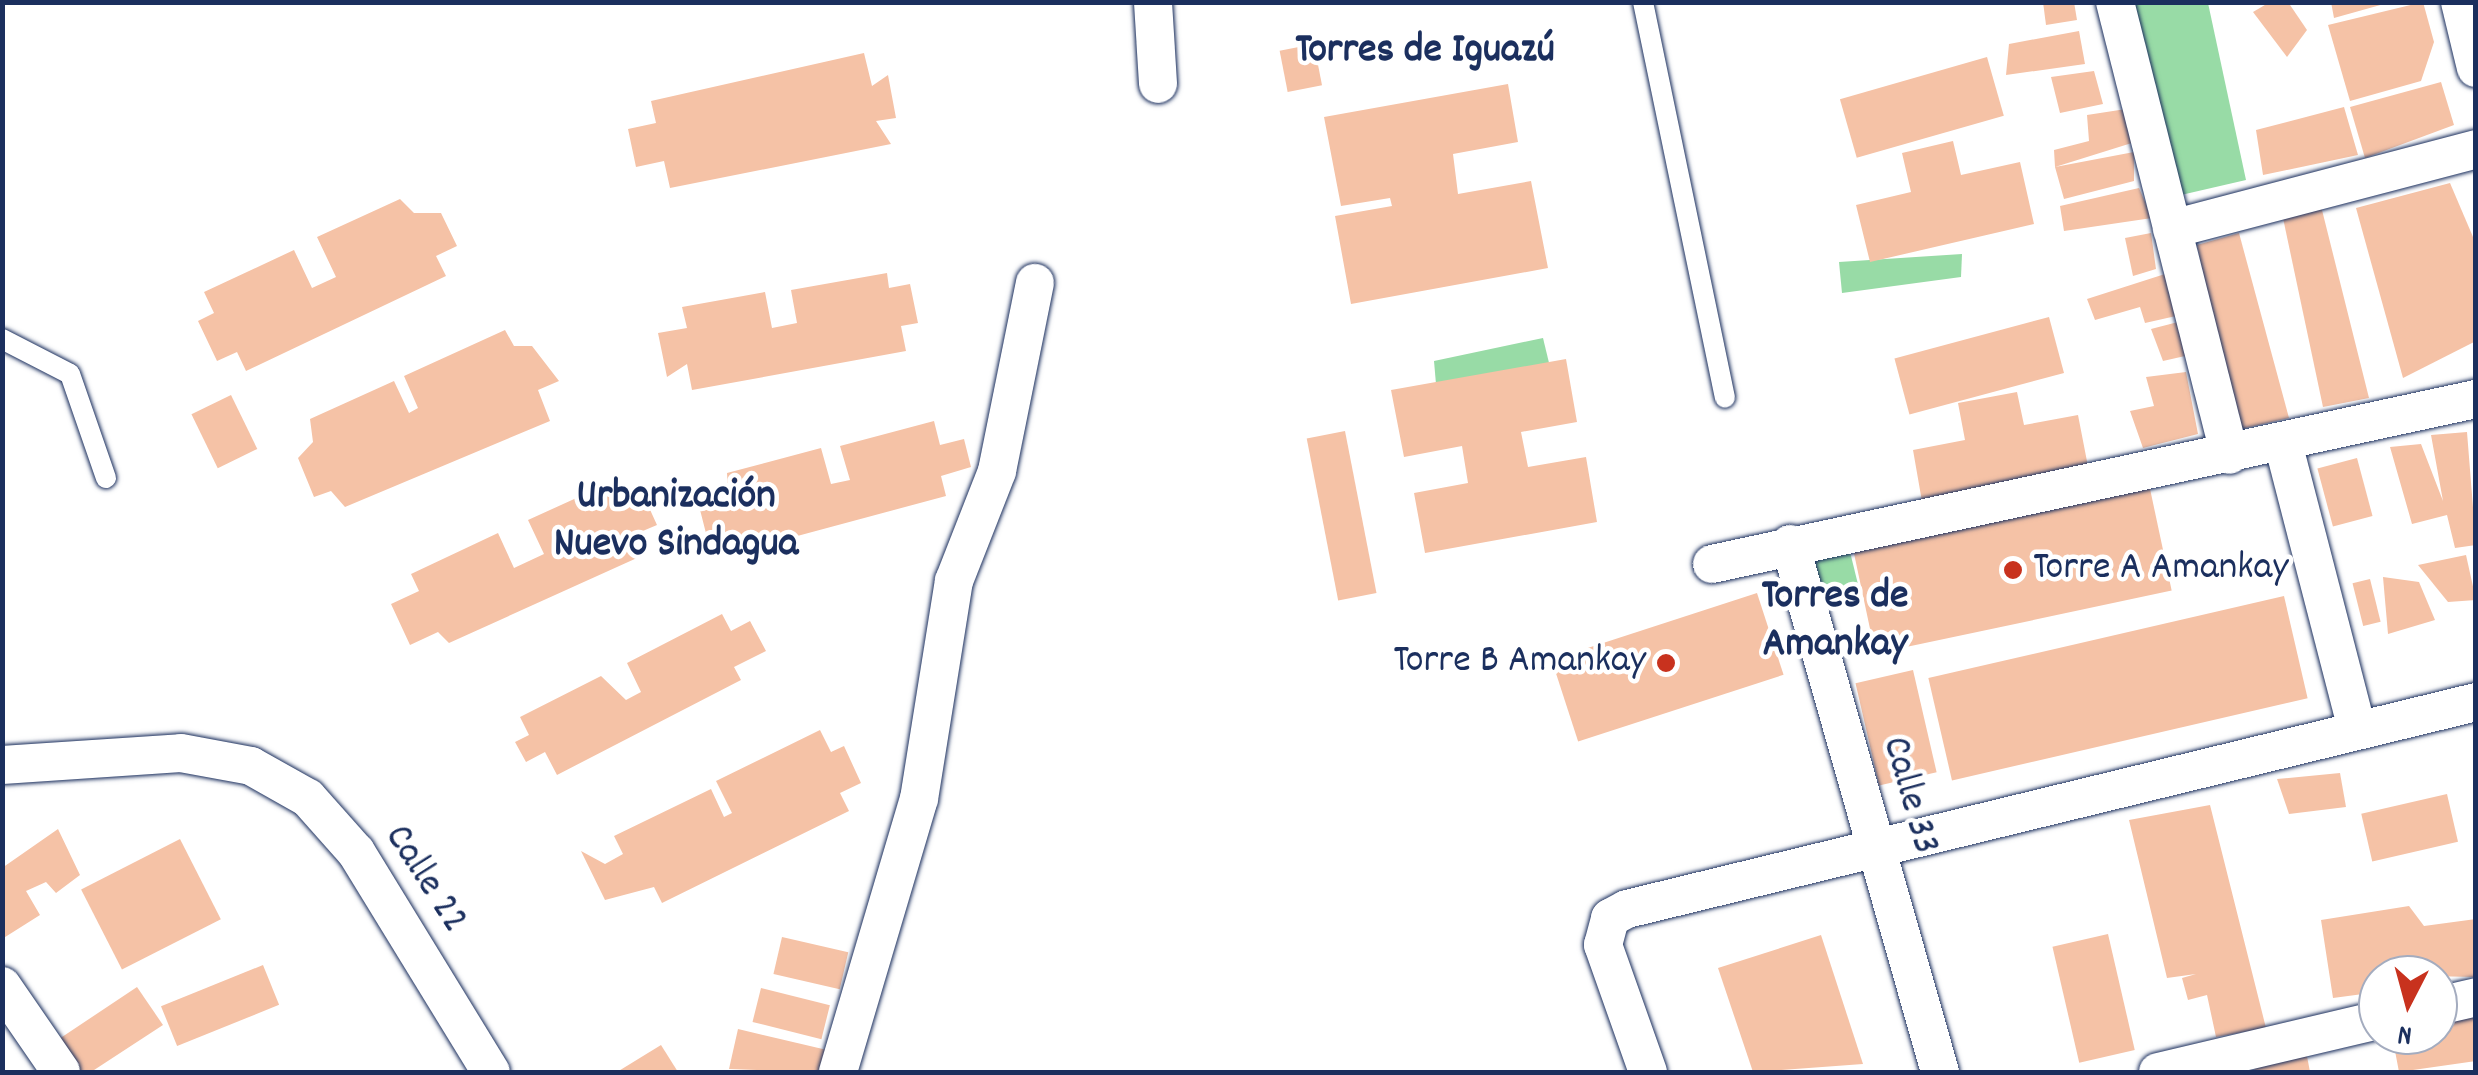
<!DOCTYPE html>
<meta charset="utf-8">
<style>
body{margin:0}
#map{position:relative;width:2478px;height:1075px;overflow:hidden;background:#fff;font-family:Dekko,sans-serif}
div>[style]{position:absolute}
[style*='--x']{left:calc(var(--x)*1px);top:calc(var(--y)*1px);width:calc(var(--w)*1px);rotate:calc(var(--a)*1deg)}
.green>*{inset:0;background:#98dba6;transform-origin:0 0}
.building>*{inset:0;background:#f5c2a6;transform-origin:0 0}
.roads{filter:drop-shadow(0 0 2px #1b2f5e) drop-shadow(0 0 2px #1b2f5e)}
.service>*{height:20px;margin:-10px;padding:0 10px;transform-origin:10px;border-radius:10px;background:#fff}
.minor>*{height:38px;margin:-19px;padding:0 19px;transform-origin:19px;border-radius:19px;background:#fff}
.dots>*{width:28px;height:28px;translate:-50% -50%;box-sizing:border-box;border:5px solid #fff;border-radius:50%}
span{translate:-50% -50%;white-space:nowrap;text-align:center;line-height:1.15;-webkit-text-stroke:9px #fff;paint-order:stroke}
.poi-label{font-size:40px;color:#1b2f5e}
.left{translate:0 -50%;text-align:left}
.right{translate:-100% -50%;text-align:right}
.street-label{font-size:40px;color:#1b2f5e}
.neighbourhood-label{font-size:42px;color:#1b2f5e;font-weight:700}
.frame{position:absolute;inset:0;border:5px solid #1b2f5e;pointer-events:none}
.north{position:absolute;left:2358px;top:955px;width:100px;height:100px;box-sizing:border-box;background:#fff;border:2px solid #a4acbf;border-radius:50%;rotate:186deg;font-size:28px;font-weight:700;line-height:40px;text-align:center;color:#1b2f5e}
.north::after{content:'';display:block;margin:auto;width:35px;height:45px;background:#c8321e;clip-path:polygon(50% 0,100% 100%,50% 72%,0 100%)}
</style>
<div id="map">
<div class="green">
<i style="clip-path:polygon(2133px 3px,2208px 3px,2246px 180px,2181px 195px)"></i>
<i style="clip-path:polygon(1962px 254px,1961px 277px,1842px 293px,1839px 262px)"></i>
<i style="clip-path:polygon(1543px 338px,1550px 367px,1436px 384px,1434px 361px)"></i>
<i style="left:1849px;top:548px;width:46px;height:40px;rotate:76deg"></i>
</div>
<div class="building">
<i style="clip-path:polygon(2043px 2px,2074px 2px,2077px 20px,2046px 25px)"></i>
<i style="clip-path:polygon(2270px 2px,2288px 2px,2307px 30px,2287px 57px,2253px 12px)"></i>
<i style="clip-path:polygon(2331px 2px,2384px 2px,2384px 4px,2334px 18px)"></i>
<i style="clip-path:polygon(2423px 2px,2434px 42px,2421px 81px,2350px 101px,2328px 25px)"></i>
<i style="clip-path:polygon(2079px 31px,2085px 64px,2006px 75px,2009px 44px)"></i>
<i style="left:1314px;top:44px;width:42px;height:35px;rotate:79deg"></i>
<i style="clip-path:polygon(864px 53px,872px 86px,888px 75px,896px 118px,876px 121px,891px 144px,670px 188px,664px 161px,636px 167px,628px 129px,656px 123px,651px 101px)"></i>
<i style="left:1987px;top:57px;width:61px;height:153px;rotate:74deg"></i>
<i style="clip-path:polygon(2094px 71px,2103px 104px,2060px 113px,2051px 77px)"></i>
<i style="clip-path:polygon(2441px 82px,2454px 125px,2365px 158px,2350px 107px)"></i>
<i style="clip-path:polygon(1508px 84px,1518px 142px,1453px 154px,1458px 194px,1531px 181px,1548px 268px,1351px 304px,1335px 216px,1392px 206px,1390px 198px,1341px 206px,1324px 117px)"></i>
<i style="clip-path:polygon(2344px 107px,2358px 155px,2263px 175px,2256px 130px)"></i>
<i style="clip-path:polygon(2126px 109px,2135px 142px,2055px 167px,2134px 152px,2134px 181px,2064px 199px,2055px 167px,2054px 150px,2089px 141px,2087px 115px)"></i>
<i style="clip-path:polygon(1953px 141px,1961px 175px,2020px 162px,2034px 224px,1870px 262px,1856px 205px,1911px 192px,1902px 153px)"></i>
<i style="clip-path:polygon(2450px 183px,2476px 244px,2476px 341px,2403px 378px,2356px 208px)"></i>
<i style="clip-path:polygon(2139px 188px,2152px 218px,2064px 231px,2060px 206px)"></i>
<i style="clip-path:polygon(400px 199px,414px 213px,441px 213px,457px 246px,436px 256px,446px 276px,246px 371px,237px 352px,217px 361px,198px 321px,214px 313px,204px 292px,294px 250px,312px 288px,336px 277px,317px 237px)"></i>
<i style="clip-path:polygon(2321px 206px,2369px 398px,2323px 407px,2283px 218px)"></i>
<i style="clip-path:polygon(2151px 233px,2156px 269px,2133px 276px,2125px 238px)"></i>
<i style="clip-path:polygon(2239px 233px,2289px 418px,2237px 430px,2197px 245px)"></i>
<i style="clip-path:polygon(887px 273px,889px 288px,910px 284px,918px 323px,901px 326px,906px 351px,692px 390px,687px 364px,667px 377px,658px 333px,687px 328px,682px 307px,765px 292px,772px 328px,797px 323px,791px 290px)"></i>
<i style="clip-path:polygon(2165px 274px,2176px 316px,2145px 323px,2140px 307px,2095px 320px,2087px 299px)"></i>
<i style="left:2049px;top:317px;width:58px;height:160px;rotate:75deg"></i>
<i style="clip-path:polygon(2178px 322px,2185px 356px,2163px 361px,2151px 329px)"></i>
<i style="clip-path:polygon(505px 330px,514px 346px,532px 346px,559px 381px,538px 390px,550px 421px,345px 507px,331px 491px,314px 497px,298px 458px,313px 442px,310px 419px,394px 381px,409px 413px,418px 408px,404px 376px)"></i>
<i style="clip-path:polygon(1566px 359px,1577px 422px,1521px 432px,1528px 467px,1586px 457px,1597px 522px,1425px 553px,1414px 493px,1468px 483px,1462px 446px,1404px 457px,1391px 390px)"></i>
<i style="clip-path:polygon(2186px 372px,2198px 434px,2143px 448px,2130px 411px,2154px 406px,2146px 377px)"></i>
<i style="clip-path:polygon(2017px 392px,2024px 425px,2078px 415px,2091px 482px,1924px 513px,1913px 450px,1965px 440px,1958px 403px)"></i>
<i style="left:231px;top:395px;width:60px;height:44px;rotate:64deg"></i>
<i style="clip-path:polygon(934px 421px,940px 445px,964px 439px,971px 467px,941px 476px,946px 496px,745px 550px,734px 538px,709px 545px,697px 498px,728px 490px,727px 473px,821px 448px,831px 484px,850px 480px,840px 446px)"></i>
<i style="left:1345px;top:431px;width:165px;height:39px;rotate:79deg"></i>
<i style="clip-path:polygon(2467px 432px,2476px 545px,2455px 548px,2447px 515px,2412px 524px,2390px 447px,2421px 444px,2443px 501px,2431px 435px)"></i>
<i style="left:2357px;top:458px;width:60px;height:41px;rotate:75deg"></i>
<i style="left:2149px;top:484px;width:109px;height:303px;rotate:78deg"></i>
<i style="clip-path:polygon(605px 485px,613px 506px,642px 492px,657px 525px,638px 533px,648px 553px,449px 643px,438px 632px,410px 645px,391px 604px,419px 591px,411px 574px,498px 533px,514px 568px,544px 554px,528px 520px)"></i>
<i style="clip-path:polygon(2466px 555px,2476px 600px,2448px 602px,2418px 565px)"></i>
<i style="clip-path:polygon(2383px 577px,2419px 582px,2435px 620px,2388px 634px)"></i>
<i style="left:2370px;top:579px;width:44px;height:18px;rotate:76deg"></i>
<i style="left:1757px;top:593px;width:86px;height:216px;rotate:72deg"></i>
<i style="left:2284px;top:596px;width:105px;height:365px;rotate:77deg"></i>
<i style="clip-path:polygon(722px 614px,731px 631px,750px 621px,766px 651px,734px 667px,741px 680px,557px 775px,545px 752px,526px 762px,515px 742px,529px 735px,520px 717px,601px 676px,626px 700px,641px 692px,627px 663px)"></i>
<i style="left:1913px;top:670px;width:105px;height:59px;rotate:77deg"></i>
<i style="clip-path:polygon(820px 730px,831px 752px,844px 746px,861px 783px,840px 793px,849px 811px,662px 903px,654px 887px,605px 900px,581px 851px,605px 864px,623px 854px,614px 836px,711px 789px,724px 817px,732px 813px,716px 781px)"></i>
<i style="clip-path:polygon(2340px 773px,2346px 807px,2289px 814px,2277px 779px)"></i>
<i style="left:2447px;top:794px;width:49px;height:88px;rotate:77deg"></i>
<i style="clip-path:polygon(2210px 805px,2266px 1028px,2216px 1037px,2207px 995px,2188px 1000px,2182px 978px,2196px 974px,2167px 978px,2129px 820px)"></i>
<i style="clip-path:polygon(58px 829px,80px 875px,56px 893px,46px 882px,26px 891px,40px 915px,2px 939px,2px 868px)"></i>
<i style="left:180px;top:839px;width:90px;height:111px;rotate:63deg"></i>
<i style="clip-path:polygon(2409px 906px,2424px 926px,2476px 919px,2476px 977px,2378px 975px,2378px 992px,2333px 998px,2321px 920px)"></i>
<i style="left:2108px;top:934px;width:119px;height:57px;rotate:77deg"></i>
<i style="clip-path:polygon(1821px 935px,1863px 1064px,1753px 1072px,1718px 968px)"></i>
<i style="left:782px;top:937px;width:68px;height:38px;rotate:13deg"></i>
<i style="left:263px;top:965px;width:43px;height:110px;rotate:68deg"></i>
<i style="clip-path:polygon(137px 987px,163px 1025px,91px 1072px,73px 1072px,53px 1043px)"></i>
<i style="left:761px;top:988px;width:71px;height:35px;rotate:14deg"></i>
<i style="clip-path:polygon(2476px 1011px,2476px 1061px,2399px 1072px,2392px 1035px,2438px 1035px,2438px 1021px)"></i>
<i style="clip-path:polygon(738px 1029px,827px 1050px,821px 1072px,729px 1069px)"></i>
<i style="clip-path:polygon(661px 1045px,678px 1072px,617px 1072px)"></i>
<i style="clip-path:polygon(2306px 1051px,2310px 1072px,2255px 1072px,2252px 1057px)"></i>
</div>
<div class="roads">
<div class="service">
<i style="--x:1643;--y:2;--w:404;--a:78.3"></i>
<i style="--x:2;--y:339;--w:76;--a:27.2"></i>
<i style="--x:70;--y:374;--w:110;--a:70.9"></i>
</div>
<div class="minor">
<i style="--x:1153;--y:2;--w:82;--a:86.5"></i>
<i style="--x:2115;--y:2;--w:467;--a:75.8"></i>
<i style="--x:2460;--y:2;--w:68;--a:76.4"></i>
<i style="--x:2172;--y:229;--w:314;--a:-14.7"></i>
<i style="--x:2283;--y:443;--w:296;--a:75.5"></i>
<i style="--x:1790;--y:544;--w:549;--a:74.14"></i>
<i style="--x:1712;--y:564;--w:782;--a:-12.19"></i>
<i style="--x:2;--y:765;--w:179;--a:-3.8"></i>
<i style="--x:181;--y:753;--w:71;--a:10.5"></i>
<i style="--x:251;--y:766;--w:65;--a:29.3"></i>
<i style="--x:308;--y:798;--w:72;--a:48.4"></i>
<i style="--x:356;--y:852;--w:258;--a:58.5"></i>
<i style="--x:2;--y:986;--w:104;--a:55.5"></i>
<i style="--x:2438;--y:1006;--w:39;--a:-13"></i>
<i style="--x:838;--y:1072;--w:285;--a:-73.5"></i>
<i style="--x:919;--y:799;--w:221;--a:-80.9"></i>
<i style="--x:954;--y:581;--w:118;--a:-68.6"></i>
<i style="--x:997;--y:471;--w:192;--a:-78.6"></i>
<i style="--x:1648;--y:1072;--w:135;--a:-109.5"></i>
<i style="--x:1603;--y:945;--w:28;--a:-75"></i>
<i style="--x:1610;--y:918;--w:19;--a:-28"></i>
<i style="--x:1627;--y:909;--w:874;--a:-13.7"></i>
<i style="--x:2158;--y:1072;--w:226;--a:-13.3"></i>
</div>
</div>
<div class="dots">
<i style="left:2013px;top:570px;background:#c8321e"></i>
<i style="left:1666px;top:663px;background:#c8321e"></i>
</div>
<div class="poi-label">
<span class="left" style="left:2033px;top:570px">Torre A Amankay</span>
<span class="right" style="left:1646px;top:663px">Torre B Amankay</span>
</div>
<div class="street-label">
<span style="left:1908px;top:796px;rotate:74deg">Calle 33</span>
<span style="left:424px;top:880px;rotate:57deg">Calle 22</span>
</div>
<div class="neighbourhood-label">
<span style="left:1425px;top:52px">Torres de Iguazú</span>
<span style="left:676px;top:522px">Urbanización<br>Nuevo Sindagua</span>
<span style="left:1835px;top:622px">Torres de<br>Amankay</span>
</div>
<div class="frame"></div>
<div class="north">N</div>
</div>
